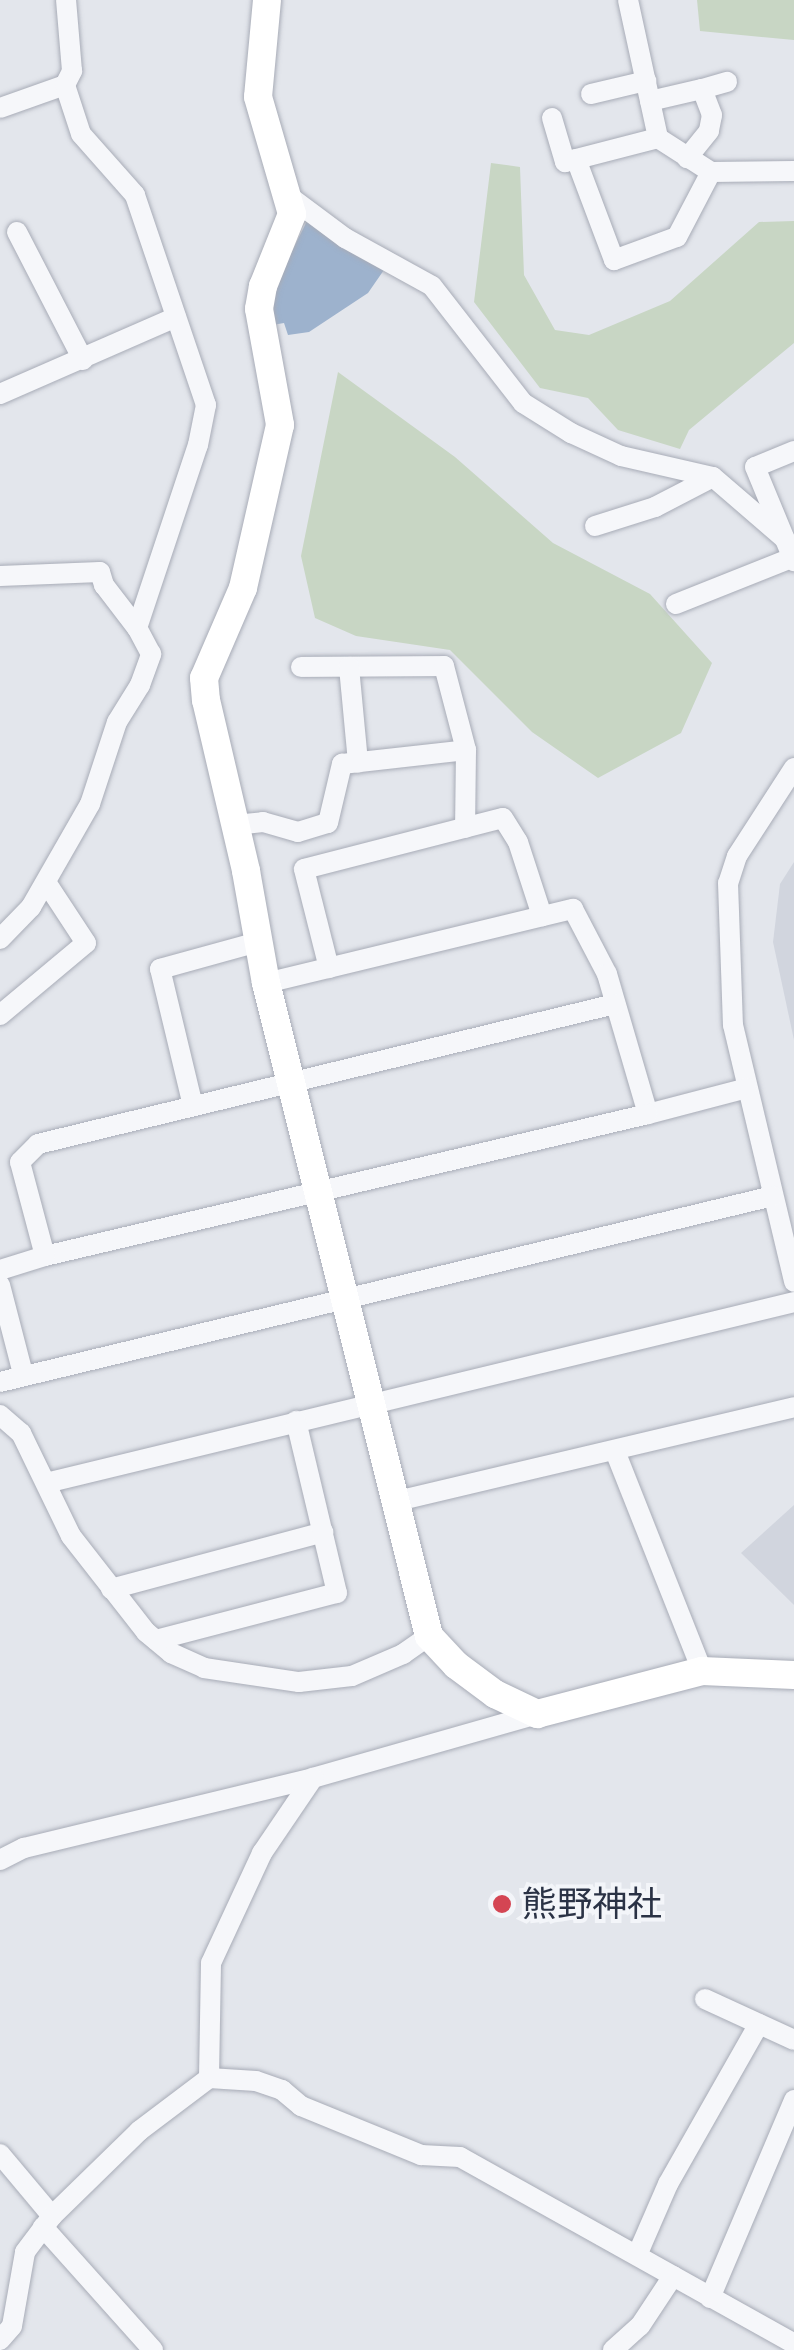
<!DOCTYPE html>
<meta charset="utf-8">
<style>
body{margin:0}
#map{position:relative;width:794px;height:2350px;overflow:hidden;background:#e3e6ec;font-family:"Fira Sans Condensed","Noto Sans JP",sans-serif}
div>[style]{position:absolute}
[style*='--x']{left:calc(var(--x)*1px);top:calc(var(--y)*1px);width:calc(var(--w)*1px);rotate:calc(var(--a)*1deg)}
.built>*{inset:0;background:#d1d5de}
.green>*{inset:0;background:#c8d6c4}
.water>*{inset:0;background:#9db2cd}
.roads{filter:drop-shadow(0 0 2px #a8acb7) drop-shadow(0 0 2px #a8acb7)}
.street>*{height:20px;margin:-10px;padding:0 10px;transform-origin:10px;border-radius:10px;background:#f6f7fa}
.secondary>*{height:28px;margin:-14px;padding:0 14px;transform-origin:14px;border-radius:14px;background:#fff}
.dots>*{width:28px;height:28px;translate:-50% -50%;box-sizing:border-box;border:5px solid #f3f5f9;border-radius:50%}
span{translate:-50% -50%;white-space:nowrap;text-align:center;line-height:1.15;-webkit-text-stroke:8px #f3f5f9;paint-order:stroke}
.poi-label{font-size:35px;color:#2a3245}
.left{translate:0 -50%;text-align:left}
</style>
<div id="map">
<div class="built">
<i style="clip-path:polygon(794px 862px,794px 1040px,773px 942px,780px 884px)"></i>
<i style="clip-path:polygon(794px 1505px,794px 1605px,741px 1553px)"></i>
</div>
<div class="green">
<i style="clip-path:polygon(697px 0,794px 0,794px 40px,700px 31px)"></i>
<i style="clip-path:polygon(491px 163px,520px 167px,524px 275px,555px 330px,589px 335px,670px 301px,759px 222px,794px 221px,794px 343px,689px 430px,680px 449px,618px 430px,588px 398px,540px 388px,474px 302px)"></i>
<i style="clip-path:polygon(338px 372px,455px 457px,553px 543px,650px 594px,712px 663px,681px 733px,598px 778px,532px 732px,450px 650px,356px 636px,315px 618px,301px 556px)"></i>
</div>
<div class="water">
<i style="clip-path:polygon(310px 215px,386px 267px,368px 293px,309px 332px,288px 335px,284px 323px,272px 325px,271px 305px,276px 283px)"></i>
</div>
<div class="roads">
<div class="street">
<i style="--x:628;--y:0;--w:141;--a:77.7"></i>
<i style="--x:658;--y:138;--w:63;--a:32.7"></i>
<i style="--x:711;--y:172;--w:83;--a:-0.7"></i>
<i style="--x:702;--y:89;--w:26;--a:-16"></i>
<i style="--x:591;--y:94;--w:57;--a:-13.3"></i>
<i style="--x:650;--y:101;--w:53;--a:-13"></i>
<i style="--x:702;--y:89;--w:28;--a:69"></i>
<i style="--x:712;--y:115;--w:16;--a:101"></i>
<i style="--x:709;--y:131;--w:35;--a:129"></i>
<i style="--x:0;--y:108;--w:69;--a:-19.5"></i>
<i style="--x:552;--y:118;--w:46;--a:73.5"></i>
<i style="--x:565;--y:162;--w:96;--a:-14.5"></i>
<i style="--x:576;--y:159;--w:108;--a:69.4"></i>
<i style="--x:614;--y:260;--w:67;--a:-20.1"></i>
<i style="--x:677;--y:237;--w:73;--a:-62.4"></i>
<i style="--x:290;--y:197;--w:69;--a:36.7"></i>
<i style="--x:345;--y:238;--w:99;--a:28.9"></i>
<i style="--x:432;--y:286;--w:148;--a:52.1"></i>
<i style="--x:523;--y:403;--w:57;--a:32"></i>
<i style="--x:571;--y:433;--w:55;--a:24.7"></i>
<i style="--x:621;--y:456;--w:94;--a:12.9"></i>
<i style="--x:713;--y:477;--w:94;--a:40.7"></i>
<i style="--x:17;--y:232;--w:144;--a:62.7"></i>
<i style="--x:0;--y:394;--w:192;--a:-23.6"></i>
<i style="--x:794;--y:451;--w:42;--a:157.7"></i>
<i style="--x:755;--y:467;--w:102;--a:67.5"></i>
<i style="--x:595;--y:526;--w:63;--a:-17.6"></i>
<i style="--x:655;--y:507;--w:65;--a:-27.3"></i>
<i style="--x:0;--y:576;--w:100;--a:-2.3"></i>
<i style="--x:100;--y:572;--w:14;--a:73"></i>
<i style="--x:104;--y:585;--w:54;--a:52.5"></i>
<i style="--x:676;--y:604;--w:127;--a:-21.7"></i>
<i style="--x:301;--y:667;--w:143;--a:-0.4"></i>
<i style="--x:444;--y:666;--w:87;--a:75.3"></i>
<i style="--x:466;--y:750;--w:78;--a:90.7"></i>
<i style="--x:349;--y:667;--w:96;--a:84.6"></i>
<i style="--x:794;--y:768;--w:105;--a:122.9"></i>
<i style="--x:737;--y:856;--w:28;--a:108"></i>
<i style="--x:728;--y:883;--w:142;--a:88"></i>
<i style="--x:733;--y:1025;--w:264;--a:76.6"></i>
<i style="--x:235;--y:825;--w:28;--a:-6"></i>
<i style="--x:263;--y:822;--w:36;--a:16"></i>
<i style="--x:298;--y:832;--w:31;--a:-17"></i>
<i style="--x:328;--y:823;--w:61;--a:-76.7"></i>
<i style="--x:342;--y:764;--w:125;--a:-6.4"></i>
<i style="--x:0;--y:939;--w:45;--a:-45.9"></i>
<i style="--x:31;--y:907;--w:119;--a:-60.2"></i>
<i style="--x:90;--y:804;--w:86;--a:-71.8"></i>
<i style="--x:117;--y:722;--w:44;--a:-58.1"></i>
<i style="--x:140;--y:685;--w:33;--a:-70"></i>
<i style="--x:151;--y:654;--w:30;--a:-118"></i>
<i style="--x:137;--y:628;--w:193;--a:-71.6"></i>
<i style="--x:198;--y:445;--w:41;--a:-78.7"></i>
<i style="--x:206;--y:405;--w:222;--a:-108.7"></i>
<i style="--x:135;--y:195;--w:81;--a:-131.5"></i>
<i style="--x:81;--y:134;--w:52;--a:-108.1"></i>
<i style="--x:65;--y:85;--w:16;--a:-63"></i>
<i style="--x:72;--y:71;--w:71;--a:-94.8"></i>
<i style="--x:329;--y:968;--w:102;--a:-104.2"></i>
<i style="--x:304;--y:869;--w:205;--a:-14.4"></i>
<i style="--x:503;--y:818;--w:28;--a:58"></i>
<i style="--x:518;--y:842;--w:78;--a:72"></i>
<i style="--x:266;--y:983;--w:316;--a:-13.6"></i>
<i style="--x:573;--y:909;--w:73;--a:62.4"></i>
<i style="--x:607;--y:974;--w:146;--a:73.7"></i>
<i style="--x:648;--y:1114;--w:102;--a:-14.7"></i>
<i style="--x:0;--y:1015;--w:112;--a:-39.9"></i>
<i style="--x:86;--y:943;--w:73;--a:-123.3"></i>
<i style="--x:193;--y:1106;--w:141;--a:-103.5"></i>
<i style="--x:160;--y:969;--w:102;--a:-15.4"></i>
<i style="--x:45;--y:1256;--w:619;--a:-13.25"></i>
<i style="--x:0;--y:1270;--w:47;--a:-17.3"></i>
<i style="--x:45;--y:1256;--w:97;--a:-104.9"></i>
<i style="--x:20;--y:1162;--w:25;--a:-45"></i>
<i style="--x:38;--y:1144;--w:594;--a:-13.64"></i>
<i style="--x:0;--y:1285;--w:92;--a:75.5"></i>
<i style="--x:0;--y:1382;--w:795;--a:-13.53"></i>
<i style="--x:0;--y:1415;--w:28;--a:41"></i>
<i style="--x:21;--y:1433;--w:114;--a:64.1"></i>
<i style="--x:71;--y:1536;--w:122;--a:52"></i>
<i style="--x:146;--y:1632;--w:33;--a:40"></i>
<i style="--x:171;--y:1653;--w:36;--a:24"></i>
<i style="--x:204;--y:1668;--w:96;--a:8.4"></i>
<i style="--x:299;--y:1682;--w:53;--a:-6.5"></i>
<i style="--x:352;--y:1676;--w:56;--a:-23.3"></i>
<i style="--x:403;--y:1654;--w:32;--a:-35"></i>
<i style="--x:615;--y:1451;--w:237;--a:68.4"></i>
<i style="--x:46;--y:1483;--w:770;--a:-13.6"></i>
<i style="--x:393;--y:1502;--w:412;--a:-13.3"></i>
<i style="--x:111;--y:1589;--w:220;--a:-15"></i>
<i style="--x:156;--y:1640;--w:187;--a:-14.6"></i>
<i style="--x:337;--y:1593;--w:177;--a:-103.4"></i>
<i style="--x:0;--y:1860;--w:27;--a:-27"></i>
<i style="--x:24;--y:1848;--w:297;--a:-13.6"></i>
<i style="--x:313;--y:1778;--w:233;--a:-15.9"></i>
<i style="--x:705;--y:1999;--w:98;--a:24.7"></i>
<i style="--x:209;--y:2078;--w:115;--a:-89"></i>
<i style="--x:211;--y:1963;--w:121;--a:-65.1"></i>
<i style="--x:262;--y:1853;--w:91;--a:-55.8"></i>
<i style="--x:0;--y:2154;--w:81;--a:50"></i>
<i style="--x:43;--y:2227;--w:165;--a:48.2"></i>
<i style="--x:638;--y:2253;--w:75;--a:-66.5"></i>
<i style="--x:668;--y:2184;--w:184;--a:-60.4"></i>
<i style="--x:710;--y:2298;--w:215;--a:-67"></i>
<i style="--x:0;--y:2340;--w:18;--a:-49"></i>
<i style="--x:12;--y:2326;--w:75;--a:-80"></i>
<i style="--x:25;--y:2252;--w:45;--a:-53.1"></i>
<i style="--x:52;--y:2216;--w:122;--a:-44.3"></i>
<i style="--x:139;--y:2131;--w:88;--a:-37.1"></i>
<i style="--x:209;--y:2078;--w:47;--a:3.7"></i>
<i style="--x:256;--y:2081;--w:28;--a:19"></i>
<i style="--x:282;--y:2090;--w:25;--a:40"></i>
<i style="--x:301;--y:2106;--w:130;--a:22.2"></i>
<i style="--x:421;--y:2155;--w:39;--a:3"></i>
<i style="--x:460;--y:2157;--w:383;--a:29.2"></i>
<i style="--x:613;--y:2350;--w:36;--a:-42"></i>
<i style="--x:640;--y:2326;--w:60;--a:-56.6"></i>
</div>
<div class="secondary">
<i style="--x:267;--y:0;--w:97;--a:95.3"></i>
<i style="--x:258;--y:97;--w:122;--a:73.8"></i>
<i style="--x:292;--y:214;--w:78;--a:111.9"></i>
<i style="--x:263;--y:286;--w:23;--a:100"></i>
<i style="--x:259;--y:309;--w:118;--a:79.7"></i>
<i style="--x:280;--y:425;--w:167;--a:102.8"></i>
<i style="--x:243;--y:588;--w:98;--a:113.4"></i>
<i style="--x:204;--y:678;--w:22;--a:85"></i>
<i style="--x:206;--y:700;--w:176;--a:76.8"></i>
<i style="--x:246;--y:871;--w:114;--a:79.9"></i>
<i style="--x:266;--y:983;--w:673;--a:75.98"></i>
<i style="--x:429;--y:1636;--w:40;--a:47"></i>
<i style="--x:456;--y:1665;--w:49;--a:36.6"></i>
<i style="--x:495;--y:1694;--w:47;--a:25.5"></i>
<i style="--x:537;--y:1714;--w:171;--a:-14.6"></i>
<i style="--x:702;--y:1671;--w:92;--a:2.5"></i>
</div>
</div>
<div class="dots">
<i style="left:502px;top:1904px;background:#d44553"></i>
</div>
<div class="poi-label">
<span class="left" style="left:522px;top:1904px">熊野神社</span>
</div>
</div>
